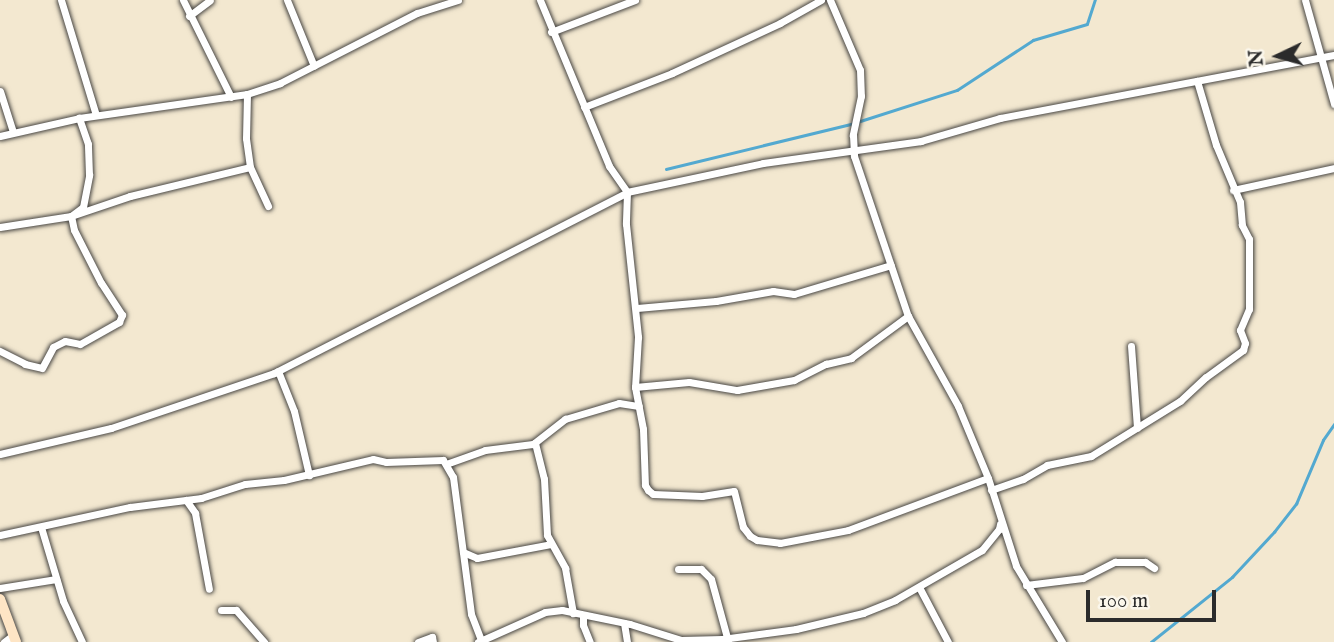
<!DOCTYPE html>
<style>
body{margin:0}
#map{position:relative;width:1334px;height:642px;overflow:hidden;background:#f3e8d0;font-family:"IM FELL English",serif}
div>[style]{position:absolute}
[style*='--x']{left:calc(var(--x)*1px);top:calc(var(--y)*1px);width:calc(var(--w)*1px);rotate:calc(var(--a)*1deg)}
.stream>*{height:2.5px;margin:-1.25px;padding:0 1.25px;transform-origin:1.25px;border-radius:1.25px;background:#53a9d0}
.roads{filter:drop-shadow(0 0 2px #494744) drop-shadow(0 0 2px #494744)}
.street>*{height:7px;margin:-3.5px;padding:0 3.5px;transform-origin:3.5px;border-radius:3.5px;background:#fff}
.secondary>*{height:10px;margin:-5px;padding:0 5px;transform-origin:5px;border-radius:5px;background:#fee5c5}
span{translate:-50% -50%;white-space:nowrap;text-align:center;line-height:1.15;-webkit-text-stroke:7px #fbf7ec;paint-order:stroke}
.north{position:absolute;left:1243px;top:21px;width:70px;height:70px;-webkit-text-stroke:5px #fbf7ec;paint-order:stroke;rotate:265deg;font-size:19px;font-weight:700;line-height:28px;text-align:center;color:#2b2b2b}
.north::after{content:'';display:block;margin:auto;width:24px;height:32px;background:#2b2b2b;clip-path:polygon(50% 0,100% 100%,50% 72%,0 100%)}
.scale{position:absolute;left:1086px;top:590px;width:130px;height:32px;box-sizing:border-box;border:4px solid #2b2b2b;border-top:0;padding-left:9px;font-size:21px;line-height:24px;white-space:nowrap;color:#2b2b2b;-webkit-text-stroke:5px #fbf7ec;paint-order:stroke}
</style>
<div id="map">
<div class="stream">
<i style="--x:666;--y:169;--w:194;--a:-13.7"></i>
<i style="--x:854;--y:123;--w:108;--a:-17.8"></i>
<i style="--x:957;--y:90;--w:91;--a:-33.3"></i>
<i style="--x:1033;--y:40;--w:56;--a:-16.5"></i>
<i style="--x:1087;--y:24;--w:25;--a:-72"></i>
<i style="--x:1151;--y:642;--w:104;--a:-38.7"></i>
<i style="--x:1232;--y:577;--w:62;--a:-47"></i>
<i style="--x:1274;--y:532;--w:36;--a:-52"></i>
<i style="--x:1296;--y:504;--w:69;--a:-67.1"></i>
<i style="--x:1323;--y:440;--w:19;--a:-55"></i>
</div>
<div class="roads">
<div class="street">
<i style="--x:61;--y:0;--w:120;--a:73.1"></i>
<i style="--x:183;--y:0;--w:108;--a:63.7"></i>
<i style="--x:287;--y:0;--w:71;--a:67.8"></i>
<i style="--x:540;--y:0;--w:180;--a:67.4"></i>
<i style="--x:609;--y:166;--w:32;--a:55"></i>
<i style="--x:627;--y:192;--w:32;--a:92"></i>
<i style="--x:626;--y:224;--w:114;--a:83.9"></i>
<i style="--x:638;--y:337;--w:50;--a:93.4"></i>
<i style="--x:635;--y:387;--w:43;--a:79.2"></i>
<i style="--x:643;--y:429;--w:56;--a:88"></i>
<i style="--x:645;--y:485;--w:6;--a:59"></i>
<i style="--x:648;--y:490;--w:6;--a:39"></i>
<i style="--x:653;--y:494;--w:49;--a:2.3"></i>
<i style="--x:702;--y:496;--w:32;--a:-9"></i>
<i style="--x:734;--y:491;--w:37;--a:76"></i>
<i style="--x:743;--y:527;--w:11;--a:52"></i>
<i style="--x:750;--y:536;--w:8;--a:30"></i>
<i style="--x:757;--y:540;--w:23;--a:7"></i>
<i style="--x:780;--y:543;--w:69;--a:-10.8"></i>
<i style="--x:848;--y:530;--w:149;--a:-20.4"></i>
<i style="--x:830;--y:0;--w:76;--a:66.8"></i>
<i style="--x:860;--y:70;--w:26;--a:88"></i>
<i style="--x:861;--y:96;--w:40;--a:102"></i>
<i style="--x:853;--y:135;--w:21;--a:87"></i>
<i style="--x:854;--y:156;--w:169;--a:71.4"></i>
<i style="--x:908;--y:316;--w:103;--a:60.9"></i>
<i style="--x:958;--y:406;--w:78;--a:67.4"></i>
<i style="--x:988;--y:478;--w:92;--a:72.3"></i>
<i style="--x:1016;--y:566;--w:89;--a:58.8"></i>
<i style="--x:1305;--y:0;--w:108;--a:74.4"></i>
<i style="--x:189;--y:16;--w:26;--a:-37"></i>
<i style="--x:551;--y:32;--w:90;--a:-20.9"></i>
<i style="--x:0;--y:91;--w:43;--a:72.4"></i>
<i style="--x:584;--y:107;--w:94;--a:-21.1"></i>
<i style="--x:672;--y:73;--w:119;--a:-24.8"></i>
<i style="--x:780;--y:23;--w:47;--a:-29.3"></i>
<i style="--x:0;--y:136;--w:81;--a:-12.8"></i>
<i style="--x:79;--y:118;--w:170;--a:-8.1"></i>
<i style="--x:247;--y:94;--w:35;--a:-18"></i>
<i style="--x:280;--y:83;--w:154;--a:-27.1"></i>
<i style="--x:417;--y:13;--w:43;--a:-17.6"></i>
<i style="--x:250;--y:167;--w:43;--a:65.2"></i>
<i style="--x:1233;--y:190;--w:103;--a:-12.3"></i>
<i style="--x:0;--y:227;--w:72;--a:-8.8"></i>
<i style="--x:71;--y:216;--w:62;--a:-18.7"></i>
<i style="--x:130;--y:196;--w:123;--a:-13.6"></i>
<i style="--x:250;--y:167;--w:29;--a:-98"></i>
<i style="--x:246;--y:138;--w:44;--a:-88.7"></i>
<i style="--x:637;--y:308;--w:79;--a:-5.1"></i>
<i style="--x:716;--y:301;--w:58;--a:-10"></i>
<i style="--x:773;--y:291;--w:21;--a:8"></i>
<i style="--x:794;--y:294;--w:101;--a:-16.6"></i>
<i style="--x:1131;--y:346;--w:82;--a:85.8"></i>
<i style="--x:0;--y:351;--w:28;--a:27"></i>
<i style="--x:25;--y:364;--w:17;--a:13"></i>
<i style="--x:42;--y:368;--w:24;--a:-62"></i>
<i style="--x:53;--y:347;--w:13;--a:-27"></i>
<i style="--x:65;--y:341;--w:15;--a:11"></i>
<i style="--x:80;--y:344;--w:45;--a:-29.4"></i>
<i style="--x:119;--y:322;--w:8;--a:-67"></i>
<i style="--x:122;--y:315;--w:38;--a:-123"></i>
<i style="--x:101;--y:283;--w:59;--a:-117"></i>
<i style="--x:74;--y:230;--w:14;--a:-102"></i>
<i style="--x:71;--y:216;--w:15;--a:-37"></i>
<i style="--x:83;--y:207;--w:33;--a:-79"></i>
<i style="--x:89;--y:175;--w:31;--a:-92"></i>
<i style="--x:88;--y:144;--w:28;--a:-109"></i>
<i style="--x:278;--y:371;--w:43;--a:68.2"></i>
<i style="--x:294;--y:411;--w:66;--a:76.8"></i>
<i style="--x:635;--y:387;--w:54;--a:-5.3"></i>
<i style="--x:689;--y:382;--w:49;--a:9.5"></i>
<i style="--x:737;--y:390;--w:58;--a:-10"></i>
<i style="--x:794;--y:380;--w:36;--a:-27"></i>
<i style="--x:826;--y:364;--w:26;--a:-13"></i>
<i style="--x:851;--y:358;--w:71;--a:-36.4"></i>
<i style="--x:535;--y:443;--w:37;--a:76"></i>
<i style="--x:544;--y:479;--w:56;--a:86.9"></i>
<i style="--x:547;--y:535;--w:38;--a:61"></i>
<i style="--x:565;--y:568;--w:46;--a:79.9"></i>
<i style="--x:0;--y:454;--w:114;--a:-13.2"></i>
<i style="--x:111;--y:428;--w:172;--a:-18.6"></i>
<i style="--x:274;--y:373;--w:397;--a:-27.1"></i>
<i style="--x:627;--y:192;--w:139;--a:-12"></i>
<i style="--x:763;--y:163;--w:160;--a:-7.9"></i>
<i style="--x:921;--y:141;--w:82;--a:-16.2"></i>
<i style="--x:1000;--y:118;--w:340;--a:-10.7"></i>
<i style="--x:446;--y:464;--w:41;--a:-19.7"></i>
<i style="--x:485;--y:450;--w:48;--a:-7.1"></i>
<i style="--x:533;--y:444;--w:41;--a:-38"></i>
<i style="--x:565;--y:419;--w:56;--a:-16.5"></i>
<i style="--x:619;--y:403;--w:20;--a:9"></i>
<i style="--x:991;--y:490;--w:34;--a:-19"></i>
<i style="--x:1023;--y:479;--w:28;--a:-30"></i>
<i style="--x:1047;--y:465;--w:45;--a:-11.6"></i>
<i style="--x:1091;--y:456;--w:105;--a:-31.7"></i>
<i style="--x:1180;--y:401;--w:35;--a:-43"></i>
<i style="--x:1206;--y:377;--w:46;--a:-36.1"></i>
<i style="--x:1243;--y:350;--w:7;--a:-74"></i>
<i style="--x:1245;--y:343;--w:14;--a:-111"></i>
<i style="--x:1240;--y:330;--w:23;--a:-67"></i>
<i style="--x:1249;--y:309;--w:70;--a:-90"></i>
<i style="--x:1249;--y:239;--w:16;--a:-117"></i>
<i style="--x:1242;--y:225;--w:23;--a:-95"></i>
<i style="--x:1240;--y:202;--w:62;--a:-112.8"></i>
<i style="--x:1216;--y:145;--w:67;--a:-106.5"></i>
<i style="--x:186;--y:500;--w:16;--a:55"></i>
<i style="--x:195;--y:513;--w:77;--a:79.6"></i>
<i style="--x:41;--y:527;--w:77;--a:73.4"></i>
<i style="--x:63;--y:601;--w:45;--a:65.1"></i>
<i style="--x:0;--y:535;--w:133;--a:-12.2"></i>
<i style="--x:130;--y:507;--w:72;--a:-7.2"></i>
<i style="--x:201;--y:498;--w:46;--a:-17.7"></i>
<i style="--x:245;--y:484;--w:39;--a:-6"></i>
<i style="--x:284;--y:480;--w:91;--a:-13.3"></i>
<i style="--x:373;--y:459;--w:13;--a:13"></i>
<i style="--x:386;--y:462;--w:57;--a:-2"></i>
<i style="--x:443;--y:460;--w:20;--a:60"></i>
<i style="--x:453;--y:477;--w:138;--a:82.5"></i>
<i style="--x:471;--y:614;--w:30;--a:69"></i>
<i style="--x:463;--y:552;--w:15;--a:23"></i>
<i style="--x:477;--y:558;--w:75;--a:-10.7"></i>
<i style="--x:678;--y:569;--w:23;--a:0"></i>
<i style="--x:701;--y:569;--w:14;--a:45"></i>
<i style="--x:711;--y:579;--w:64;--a:74.7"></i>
<i style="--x:1026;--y:585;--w:57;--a:-7"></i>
<i style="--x:1083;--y:578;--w:36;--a:-27"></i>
<i style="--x:1115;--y:562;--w:30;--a:0"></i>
<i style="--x:1145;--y:562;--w:11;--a:34"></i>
<i style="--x:919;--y:587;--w:62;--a:62.2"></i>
<i style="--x:0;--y:588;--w:57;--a:-9.1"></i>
<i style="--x:221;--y:610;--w:15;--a:0"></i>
<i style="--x:236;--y:610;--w:43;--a:48.8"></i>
<i style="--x:583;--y:616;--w:9;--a:90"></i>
<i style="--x:583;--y:625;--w:18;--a:68"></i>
<i style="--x:624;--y:623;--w:19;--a:81"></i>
<i style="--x:4;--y:642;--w:11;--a:-38"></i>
<i style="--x:418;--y:642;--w:15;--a:-20"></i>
<i style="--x:432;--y:637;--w:5;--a:79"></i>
<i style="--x:478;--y:642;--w:73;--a:-24.1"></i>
<i style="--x:545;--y:612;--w:17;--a:-7"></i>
<i style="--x:562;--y:610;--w:69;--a:11.6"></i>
<i style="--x:630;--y:624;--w:53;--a:17.4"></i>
<i style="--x:681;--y:640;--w:41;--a:-1.4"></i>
<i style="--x:722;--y:639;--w:75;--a:-7.7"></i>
<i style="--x:796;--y:629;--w:69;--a:-13.4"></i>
<i style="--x:863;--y:613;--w:35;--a:-22"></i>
<i style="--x:895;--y:600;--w:100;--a:-29.9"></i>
<i style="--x:982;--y:550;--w:27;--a:-51"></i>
<i style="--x:999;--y:529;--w:5;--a:-79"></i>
</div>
<div class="secondary">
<i style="--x:0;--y:599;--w:46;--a:69.6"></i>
</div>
</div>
<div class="north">N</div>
<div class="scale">100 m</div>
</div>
